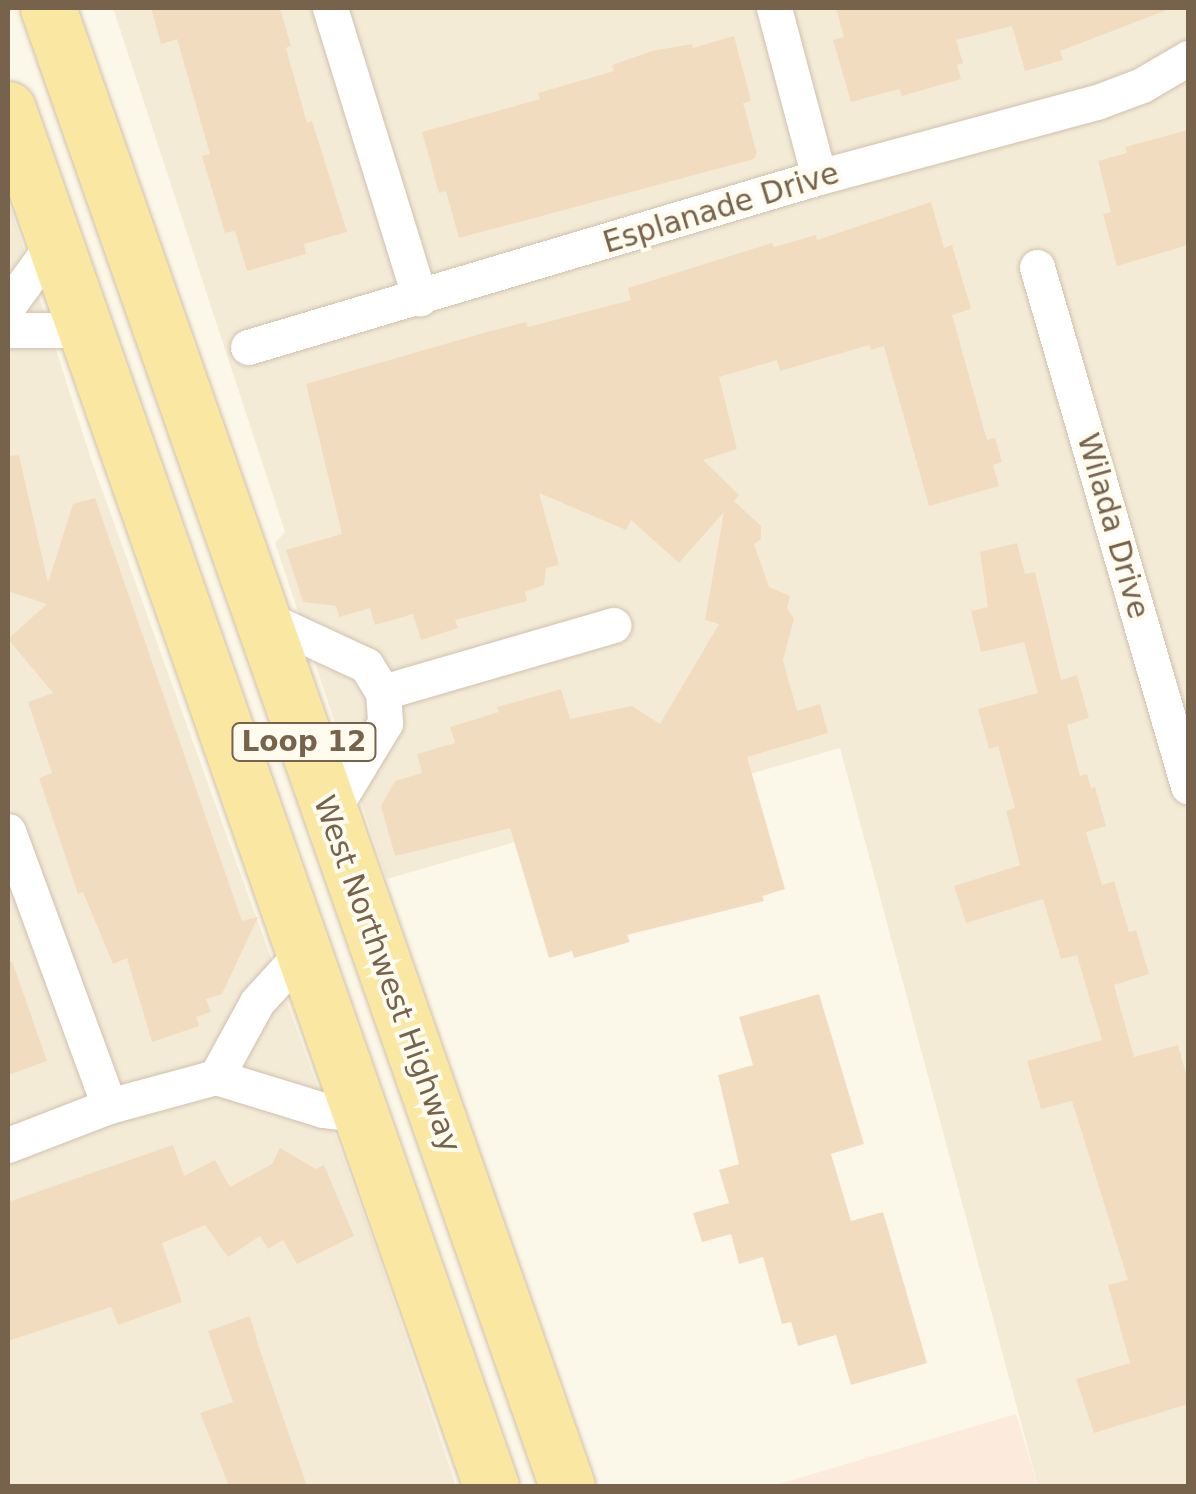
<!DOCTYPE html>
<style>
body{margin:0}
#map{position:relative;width:1196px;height:1494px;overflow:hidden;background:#fcf8e9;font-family:"DejaVu Sans",sans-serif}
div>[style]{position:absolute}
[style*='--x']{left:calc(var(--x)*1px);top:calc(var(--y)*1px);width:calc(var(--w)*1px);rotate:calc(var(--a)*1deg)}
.residential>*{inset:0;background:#f4ebd7}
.commercial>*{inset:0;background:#fcebdc}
.building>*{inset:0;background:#f2dcc0}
.roads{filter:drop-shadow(0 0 2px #cfc1ae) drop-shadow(0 0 2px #cfc1ae)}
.street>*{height:35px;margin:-17.5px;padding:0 17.5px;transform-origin:17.5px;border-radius:17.5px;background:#fff}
.primary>*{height:55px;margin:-27.5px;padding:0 27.5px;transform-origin:27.5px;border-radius:27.5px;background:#fae8a2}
span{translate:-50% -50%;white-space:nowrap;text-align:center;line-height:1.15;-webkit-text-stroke:8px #fffbef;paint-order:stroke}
.shield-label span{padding:2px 8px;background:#fffbef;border:2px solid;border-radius:8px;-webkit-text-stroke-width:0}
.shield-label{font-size:28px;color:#77624c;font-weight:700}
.street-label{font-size:30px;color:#77624c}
.frame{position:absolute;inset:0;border:10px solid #77624c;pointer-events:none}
</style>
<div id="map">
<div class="residential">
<i style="clip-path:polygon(113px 8px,1188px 8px,1188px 1486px,1038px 1486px,840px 748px,387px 879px,275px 543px,285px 532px)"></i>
<i style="clip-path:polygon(8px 200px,92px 462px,373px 1241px,456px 1486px,8px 1486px)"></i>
</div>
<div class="commercial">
<i style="clip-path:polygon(1016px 1414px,1038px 1486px,772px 1486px)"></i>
</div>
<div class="building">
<i style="clip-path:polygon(151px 8px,280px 8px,291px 46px,286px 48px,307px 123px,312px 121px,347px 232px,304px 244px,306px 254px,247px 271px,235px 231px,225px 233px,202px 156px,210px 154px,177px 39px,161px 44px)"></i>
<i style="clip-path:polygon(836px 8px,1167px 8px,1167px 10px,1060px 51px,1063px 60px,1025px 71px,1012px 26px,956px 40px,963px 63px,957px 65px,961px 79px,902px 96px,899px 89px,851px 102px,833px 40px,844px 37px)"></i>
<i style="clip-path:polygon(734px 36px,751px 101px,743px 103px,757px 153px,754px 159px,459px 238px,446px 191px,439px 193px,422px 132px,540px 99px,538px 93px,614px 71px,612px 65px,652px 51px,692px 44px,693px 48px)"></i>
<i style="clip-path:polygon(1188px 130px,1188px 245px,1117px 266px,1103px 214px,1111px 212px,1098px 161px,1127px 153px,1125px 147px)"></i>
<i style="clip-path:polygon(931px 202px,944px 248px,952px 245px,971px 309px,952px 315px,987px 440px,995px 438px,1002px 462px,993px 465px,999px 486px,929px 506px,884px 346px,871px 350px,869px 345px,780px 371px,777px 360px,719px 377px,737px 449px,703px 460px,739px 495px,734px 501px,761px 526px,761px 539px,754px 544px,769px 587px,790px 596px,787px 608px,794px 619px,783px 660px,797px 711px,820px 704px,828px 733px,747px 757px,785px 889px,762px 896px,764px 901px,627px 935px,630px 942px,574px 958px,572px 951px,549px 958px,510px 828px,395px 856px,381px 806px,395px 781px,422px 773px,417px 754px,455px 743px,450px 727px,499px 712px,497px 707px,561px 689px,570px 719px,632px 706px,660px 724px,719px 624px,705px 620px,724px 512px,679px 563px,631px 520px,626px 530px,539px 493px,559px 565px,546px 568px,544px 585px,525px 592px,527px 601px,455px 620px,458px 628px,421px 640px,413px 614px,375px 625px,370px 608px,339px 617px,336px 606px,303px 602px,286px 550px,342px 534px,306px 384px,487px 332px,526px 322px,528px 327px,631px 300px,628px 288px,772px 243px,774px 247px,816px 235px,817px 240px)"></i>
<i style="clip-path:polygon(19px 455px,48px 583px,73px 504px,95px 498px,242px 921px,258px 917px,222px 994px,206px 999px,211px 1012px,196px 1017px,199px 1026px,152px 1042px,127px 958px,113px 964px,83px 892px,78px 894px,39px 778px,52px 773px,28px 702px,53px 693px,8px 639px,47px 604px,8px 591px,8px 456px)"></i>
<i style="clip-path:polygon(1017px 543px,1025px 574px,1035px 572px,1061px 680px,1077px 675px,1089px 718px,1067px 725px,1080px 776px,1087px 774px,1091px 788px,1095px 787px,1106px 826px,1086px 832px,1102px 885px,1114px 881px,1129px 932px,1136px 930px,1149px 974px,1114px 985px,1134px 1057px,1178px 1045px,1188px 1081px,1188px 1404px,1094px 1433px,1076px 1379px,1130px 1363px,1108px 1285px,1128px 1280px,1072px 1101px,1041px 1109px,1027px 1061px,1102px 1040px,1077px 955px,1061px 959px,1043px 899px,966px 923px,954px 886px,1020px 865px,1006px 811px,1015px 808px,998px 746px,989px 749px,978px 709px,1038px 693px,1024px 642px,981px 652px,971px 611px,988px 607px,980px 552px)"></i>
<i style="clip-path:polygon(12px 961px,47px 1061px,8px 1075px,8px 962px)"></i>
<i style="clip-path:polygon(819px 994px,864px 1144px,831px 1154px,851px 1221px,883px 1212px,927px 1363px,851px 1385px,836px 1335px,798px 1346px,791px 1322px,782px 1324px,763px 1257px,739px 1264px,731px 1234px,702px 1242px,693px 1213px,729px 1203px,719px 1170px,739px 1164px,718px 1075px,753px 1065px,739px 1017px)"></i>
<i style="clip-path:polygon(173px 1145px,184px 1176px,215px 1160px,230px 1187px,272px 1164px,280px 1148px,316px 1169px,324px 1165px,354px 1236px,297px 1264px,283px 1240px,268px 1249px,260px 1236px,228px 1257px,205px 1225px,162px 1243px,182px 1302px,118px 1325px,111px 1307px,8px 1341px,8px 1202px)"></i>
<i style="clip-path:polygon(250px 1316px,262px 1357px,307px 1486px,229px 1486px,200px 1413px,233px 1402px,208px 1331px)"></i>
</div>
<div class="roads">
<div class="street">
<i style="--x:330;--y:8;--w:304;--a:72.8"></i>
<i style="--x:774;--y:8;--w:175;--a:75.1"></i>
<i style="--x:1037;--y:267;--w:541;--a:73.78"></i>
<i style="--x:8;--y:306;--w:78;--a:-53.9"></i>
<i style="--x:8;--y:330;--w:77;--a:0"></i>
<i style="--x:248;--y:347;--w:596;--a:-16.58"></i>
<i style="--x:819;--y:177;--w:288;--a:-15.1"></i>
<i style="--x:1097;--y:102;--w:48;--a:-20.7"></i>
<i style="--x:1142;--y:85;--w:53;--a:-30.4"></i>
<i style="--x:260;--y:616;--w:117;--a:24.8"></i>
<i style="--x:366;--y:665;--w:32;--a:58"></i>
<i style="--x:383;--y:692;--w:31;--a:86"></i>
<i style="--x:385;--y:723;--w:109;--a:121.1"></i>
<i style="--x:383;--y:692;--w:240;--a:-16.2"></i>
<i style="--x:8;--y:831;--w:293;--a:69.8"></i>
<i style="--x:216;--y:1077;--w:85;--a:-61.3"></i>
<i style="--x:257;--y:1002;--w:65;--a:-47.5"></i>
<i style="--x:8;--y:1145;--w:108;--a:-21.1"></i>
<i style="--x:109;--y:1106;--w:111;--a:-15.2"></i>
<i style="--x:216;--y:1077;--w:112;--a:17.1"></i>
<i style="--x:323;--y:1110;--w:35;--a:7"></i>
</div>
<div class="primary">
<i style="--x:48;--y:8;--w:1566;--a:70.65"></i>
<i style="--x:8;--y:109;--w:1459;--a:70.67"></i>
</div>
</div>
<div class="shield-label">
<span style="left:304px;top:742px">Loop 12</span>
</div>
<div class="street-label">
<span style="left:721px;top:208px;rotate:-17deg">Esplanade Drive</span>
<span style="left:1113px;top:526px;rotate:74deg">Wilada Drive</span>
<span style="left:387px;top:974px;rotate:70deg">West Northwest Highway</span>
</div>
<div class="frame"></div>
</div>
